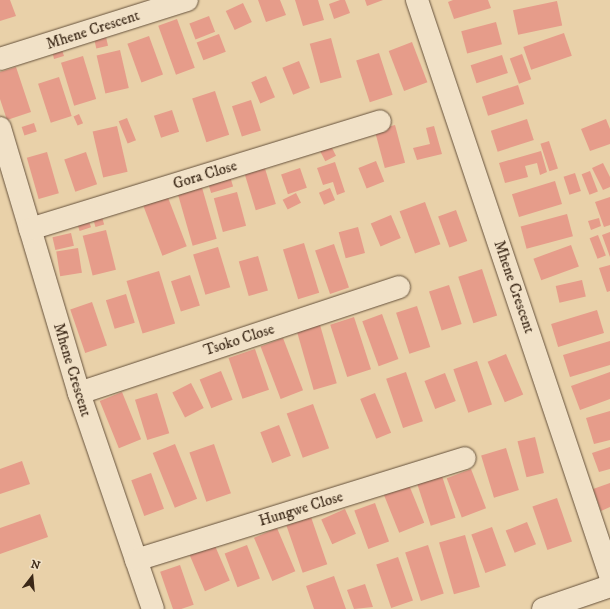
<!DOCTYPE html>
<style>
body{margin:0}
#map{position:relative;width:610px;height:609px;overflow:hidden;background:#e9d1a9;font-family:"IM FELL DW Pica",serif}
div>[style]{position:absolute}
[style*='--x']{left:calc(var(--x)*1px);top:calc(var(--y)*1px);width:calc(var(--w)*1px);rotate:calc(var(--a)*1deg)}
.building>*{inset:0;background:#e69c8a;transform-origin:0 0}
.roads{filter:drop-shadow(0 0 1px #66523c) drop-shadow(0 0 1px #66523c)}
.minor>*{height:22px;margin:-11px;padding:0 11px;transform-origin:11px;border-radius:11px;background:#f1e1c7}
span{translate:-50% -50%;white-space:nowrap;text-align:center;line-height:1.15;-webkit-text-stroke:4px #f1e1c7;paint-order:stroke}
.street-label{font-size:15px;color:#3b2817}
.north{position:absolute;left:12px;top:557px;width:40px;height:40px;-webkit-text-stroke:3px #f1e1c7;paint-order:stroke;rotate:16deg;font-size:11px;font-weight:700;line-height:16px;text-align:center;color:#3b2817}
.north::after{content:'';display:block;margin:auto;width:14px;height:18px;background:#3b2817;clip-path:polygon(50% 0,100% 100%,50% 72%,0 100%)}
</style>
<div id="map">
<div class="building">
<i style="clip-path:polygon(0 0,10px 0,16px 16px,0 21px)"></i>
<i style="clip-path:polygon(258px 0,280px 0,286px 15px,266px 22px)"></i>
<i style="clip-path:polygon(295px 0,318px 0,324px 20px,303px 26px)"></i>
<i style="clip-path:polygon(340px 0,345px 0,350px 13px,334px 19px,329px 4px)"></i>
<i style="clip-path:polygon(365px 0,383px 0,367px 6px)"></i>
<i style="clip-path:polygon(453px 0,488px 0,491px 8px,454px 19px,448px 2px)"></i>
<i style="left:557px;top:1px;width:25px;height:45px;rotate:78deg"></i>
<i style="left:243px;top:3px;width:21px;height:19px;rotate:65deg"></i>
<i style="left:209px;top:16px;width:17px;height:21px;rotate:69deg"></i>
<i style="left:177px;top:19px;width:52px;height:20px;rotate:70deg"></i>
<i style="left:496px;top:22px;width:23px;height:36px;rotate:75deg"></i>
<i style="left:564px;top:33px;width:24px;height:43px;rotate:71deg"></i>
<i style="left:219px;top:34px;width:19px;height:24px;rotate:69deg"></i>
<i style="left:149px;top:36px;width:41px;height:23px;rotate:70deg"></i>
<i style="left:106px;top:37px;width:9px;height:12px;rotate:77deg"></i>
<i style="left:331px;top:38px;width:41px;height:22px;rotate:75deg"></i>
<i style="left:412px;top:42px;width:43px;height:25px;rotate:69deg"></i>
<i style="clip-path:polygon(60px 44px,64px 56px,54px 59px,51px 46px)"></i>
<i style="left:120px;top:50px;width:39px;height:24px;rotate:77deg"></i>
<i style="left:379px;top:53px;width:44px;height:24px;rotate:72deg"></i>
<i style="left:522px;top:54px;width:27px;height:13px;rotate:70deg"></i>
<i style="left:502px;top:55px;width:19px;height:33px;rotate:72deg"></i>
<i style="left:83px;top:56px;width:45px;height:23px;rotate:73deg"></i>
<i style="left:299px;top:61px;width:29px;height:18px;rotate:68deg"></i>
<i style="clip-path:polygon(16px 67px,31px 112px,7px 120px,0 99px,0 72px)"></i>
<i style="left:266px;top:76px;width:23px;height:16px;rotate:67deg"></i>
<i style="left:59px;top:77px;width:41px;height:22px;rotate:72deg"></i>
<i style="left:518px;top:85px;width:20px;height:38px;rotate:72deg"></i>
<i style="left:215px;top:91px;width:46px;height:24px;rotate:72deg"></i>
<i style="left:251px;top:100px;width:32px;height:20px;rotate:72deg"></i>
<i style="left:172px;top:110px;width:23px;height:19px;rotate:72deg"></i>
<i style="left:79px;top:114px;width:10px;height:6px;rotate:66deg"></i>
<i style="left:127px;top:118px;width:24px;height:9px;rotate:68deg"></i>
<i style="left:527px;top:119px;width:22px;height:38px;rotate:72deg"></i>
<i style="clip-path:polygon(606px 119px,610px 129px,610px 144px,590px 151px,581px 129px)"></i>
<i style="left:34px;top:123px;width:9px;height:13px;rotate:72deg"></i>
<i style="left:395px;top:125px;width:39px;height:21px;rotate:75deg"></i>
<i style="left:117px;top:126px;width:47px;height:25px;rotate:77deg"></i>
<i style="clip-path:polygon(434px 126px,442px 154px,417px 160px,413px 148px,430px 144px,426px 128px)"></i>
<i style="left:549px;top:141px;width:29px;height:9px;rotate:72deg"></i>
<i style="left:331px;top:146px;width:11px;height:12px;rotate:63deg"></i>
<i style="clip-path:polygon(541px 151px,547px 172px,540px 175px,537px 163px,525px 166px,528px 177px,505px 183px,499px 163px)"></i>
<i style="left:47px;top:152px;width:43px;height:21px;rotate:74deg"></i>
<i style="left:86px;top:152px;width:34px;height:23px;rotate:71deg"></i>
<i style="left:376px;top:161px;width:22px;height:19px;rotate:68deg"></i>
<i style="left:263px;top:162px;width:44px;height:21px;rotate:73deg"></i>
<i style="clip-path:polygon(335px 162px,345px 192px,337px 195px,333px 182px,323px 185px,317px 168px)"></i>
<i style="clip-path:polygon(603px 163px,610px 177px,610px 187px,603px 190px,592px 168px)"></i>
<i style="left:300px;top:168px;width:21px;height:20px;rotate:71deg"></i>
<i style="left:590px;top:171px;width:22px;height:9px;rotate:69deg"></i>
<i style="left:229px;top:173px;width:14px;height:23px;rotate:73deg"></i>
<i style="left:575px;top:173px;width:19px;height:12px;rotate:72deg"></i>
<i style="left:555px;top:181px;width:24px;height:45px;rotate:73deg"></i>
<i style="left:201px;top:184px;width:57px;height:25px;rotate:74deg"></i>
<i style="left:330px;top:188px;width:13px;height:12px;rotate:67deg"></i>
<i style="left:237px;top:192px;width:35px;height:24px;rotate:75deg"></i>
<i style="left:296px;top:193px;width:11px;height:15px;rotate:63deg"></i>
<i style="left:167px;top:195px;width:55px;height:26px;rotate:69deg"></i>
<i style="clip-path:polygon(610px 197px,610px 225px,604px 227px,595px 202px)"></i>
<i style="left:425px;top:202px;width:45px;height:27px;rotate:70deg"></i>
<i style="left:100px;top:210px;width:15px;height:9px;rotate:74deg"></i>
<i style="left:456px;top:210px;width:33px;height:19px;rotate:70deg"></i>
<i style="left:567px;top:214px;width:23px;height:48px;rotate:75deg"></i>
<i style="left:87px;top:215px;width:13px;height:12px;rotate:72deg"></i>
<i style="left:391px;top:215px;width:25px;height:22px;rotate:67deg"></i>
<i style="clip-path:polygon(599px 218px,601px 226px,591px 230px,588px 221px)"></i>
<i style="left:358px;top:227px;width:27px;height:20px;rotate:75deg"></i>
<i style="left:106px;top:230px;width:41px;height:24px;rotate:76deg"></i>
<i style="clip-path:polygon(610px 232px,610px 257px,602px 235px)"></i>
<i style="left:71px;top:233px;width:13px;height:19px;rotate:77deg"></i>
<i style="left:598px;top:235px;width:22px;height:9px;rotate:69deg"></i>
<i style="left:304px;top:243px;width:52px;height:22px;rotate:73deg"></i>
<i style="left:334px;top:244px;width:46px;height:20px;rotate:71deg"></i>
<i style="left:571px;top:245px;width:23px;height:40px;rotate:70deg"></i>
<i style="left:218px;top:247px;width:42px;height:26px;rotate:73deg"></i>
<i style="left:78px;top:248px;width:25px;height:22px;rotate:81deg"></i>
<i style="left:258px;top:256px;width:36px;height:20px;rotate:74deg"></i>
<i style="clip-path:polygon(610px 265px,610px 291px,607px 292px,599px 268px)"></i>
<i style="left:482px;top:269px;width:49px;height:25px;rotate:72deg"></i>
<i style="left:159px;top:271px;width:55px;height:34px;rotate:73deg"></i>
<i style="left:190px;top:275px;width:32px;height:20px;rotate:72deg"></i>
<i style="left:582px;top:280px;width:17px;height:27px;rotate:77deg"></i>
<i style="left:449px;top:285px;width:41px;height:21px;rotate:72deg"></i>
<i style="left:126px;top:294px;width:30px;height:21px;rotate:73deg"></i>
<i style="left:92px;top:302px;width:46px;height:23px;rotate:71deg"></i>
<i style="left:417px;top:306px;width:43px;height:22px;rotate:72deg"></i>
<i style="left:597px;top:310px;width:24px;height:48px;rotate:73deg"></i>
<i style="left:382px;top:314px;width:48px;height:21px;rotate:70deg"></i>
<i style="left:354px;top:317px;width:55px;height:25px;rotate:72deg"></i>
<i style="left:318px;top:318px;width:68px;height:24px;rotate:74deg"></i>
<i style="left:283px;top:338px;width:56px;height:24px;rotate:69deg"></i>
<i style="clip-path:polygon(610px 341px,610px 365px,570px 377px,563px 355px)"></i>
<i style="left:255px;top:349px;width:43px;height:28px;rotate:71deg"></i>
<i style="left:506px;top:354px;width:44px;height:20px;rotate:67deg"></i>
<i style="left:477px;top:361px;width:46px;height:25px;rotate:71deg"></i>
<i style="left:221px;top:371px;width:31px;height:23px;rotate:68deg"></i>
<i style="left:406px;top:372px;width:52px;height:21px;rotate:71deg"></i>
<i style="clip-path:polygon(610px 372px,610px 399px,580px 410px,571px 386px)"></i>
<i style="left:445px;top:373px;width:30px;height:22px;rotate:69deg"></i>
<i style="left:191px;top:383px;width:28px;height:21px;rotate:63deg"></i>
<i style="left:122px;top:392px;width:51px;height:24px;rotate:68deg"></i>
<i style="left:157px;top:393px;width:42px;height:23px;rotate:73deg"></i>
<i style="left:375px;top:393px;width:43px;height:16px;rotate:68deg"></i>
<i style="left:313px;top:404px;width:47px;height:28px;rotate:70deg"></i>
<i style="clip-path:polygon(610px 411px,610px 440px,594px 444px,586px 418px)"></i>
<i style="left:279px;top:425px;width:33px;height:20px;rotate:69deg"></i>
<i style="left:535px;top:437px;width:37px;height:18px;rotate:76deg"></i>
<i style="left:175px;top:444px;width:59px;height:24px;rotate:68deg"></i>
<i style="left:214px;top:444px;width:52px;height:26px;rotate:71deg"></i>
<i style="clip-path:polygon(610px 447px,610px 469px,599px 472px,592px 453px)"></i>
<i style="left:506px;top:448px;width:44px;height:26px;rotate:73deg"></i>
<i style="clip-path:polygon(22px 461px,30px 484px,0 494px,0 469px)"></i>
<i style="left:471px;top:469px;width:42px;height:26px;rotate:69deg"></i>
<i style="left:151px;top:473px;width:38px;height:21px;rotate:70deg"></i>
<i style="left:441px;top:473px;width:47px;height:26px;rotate:72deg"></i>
<i style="left:407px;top:480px;width:46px;height:27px;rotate:68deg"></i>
<i style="clip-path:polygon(610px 483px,610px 507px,601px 511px,593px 489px)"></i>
<i style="left:557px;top:498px;width:46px;height:26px;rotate:71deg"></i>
<i style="left:375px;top:503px;width:41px;height:22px;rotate:70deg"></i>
<i style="left:345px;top:509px;width:27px;height:26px;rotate:66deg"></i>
<i style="clip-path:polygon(40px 514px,48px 537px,0 554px,0 528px)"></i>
<i style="left:311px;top:517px;width:50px;height:26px;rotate:71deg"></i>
<i style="left:527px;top:522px;width:24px;height:23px;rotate:68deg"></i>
<i style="left:492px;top:527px;width:41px;height:22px;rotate:70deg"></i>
<i style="left:277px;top:528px;width:47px;height:25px;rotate:67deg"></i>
<i style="left:465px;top:535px;width:54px;height:27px;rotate:74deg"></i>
<i style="left:213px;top:541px;width:43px;height:27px;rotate:67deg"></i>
<i style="left:247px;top:545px;width:36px;height:24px;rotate:69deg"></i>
<i style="left:428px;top:545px;width:51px;height:24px;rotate:72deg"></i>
<i style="left:398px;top:557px;width:46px;height:23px;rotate:71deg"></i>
<i style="left:180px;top:565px;width:42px;height:21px;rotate:71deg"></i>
<i style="clip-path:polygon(334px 576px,346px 609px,314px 609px,306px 586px)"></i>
<i style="clip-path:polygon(365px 584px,373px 607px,354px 609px,347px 590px)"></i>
</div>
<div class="roads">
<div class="minor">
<i style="--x:417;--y:0;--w:607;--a:71.45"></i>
<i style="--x:0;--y:59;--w:196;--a:-17.5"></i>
<i style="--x:0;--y:128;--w:277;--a:73.4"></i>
<i style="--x:79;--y:393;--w:228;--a:71.1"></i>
<i style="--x:30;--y:229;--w:366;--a:-17.1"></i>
<i style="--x:79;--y:393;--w:337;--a:-18.3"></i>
<i style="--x:136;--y:560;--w:344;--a:-17.2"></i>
<i style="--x:543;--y:609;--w:71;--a:-18.9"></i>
</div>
</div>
<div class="street-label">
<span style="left:93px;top:30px;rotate:-18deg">Mhene Crescent</span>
<span style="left:205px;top:175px;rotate:-17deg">Gora Close</span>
<span style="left:514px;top:287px;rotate:71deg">Mhene Crescent</span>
<span style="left:239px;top:340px;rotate:-18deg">Tsoko Close</span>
<span style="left:72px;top:370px;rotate:73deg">Mhene Crescent</span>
<span style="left:301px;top:509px;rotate:-17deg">Hungwe Close</span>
</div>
<div class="north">N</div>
</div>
